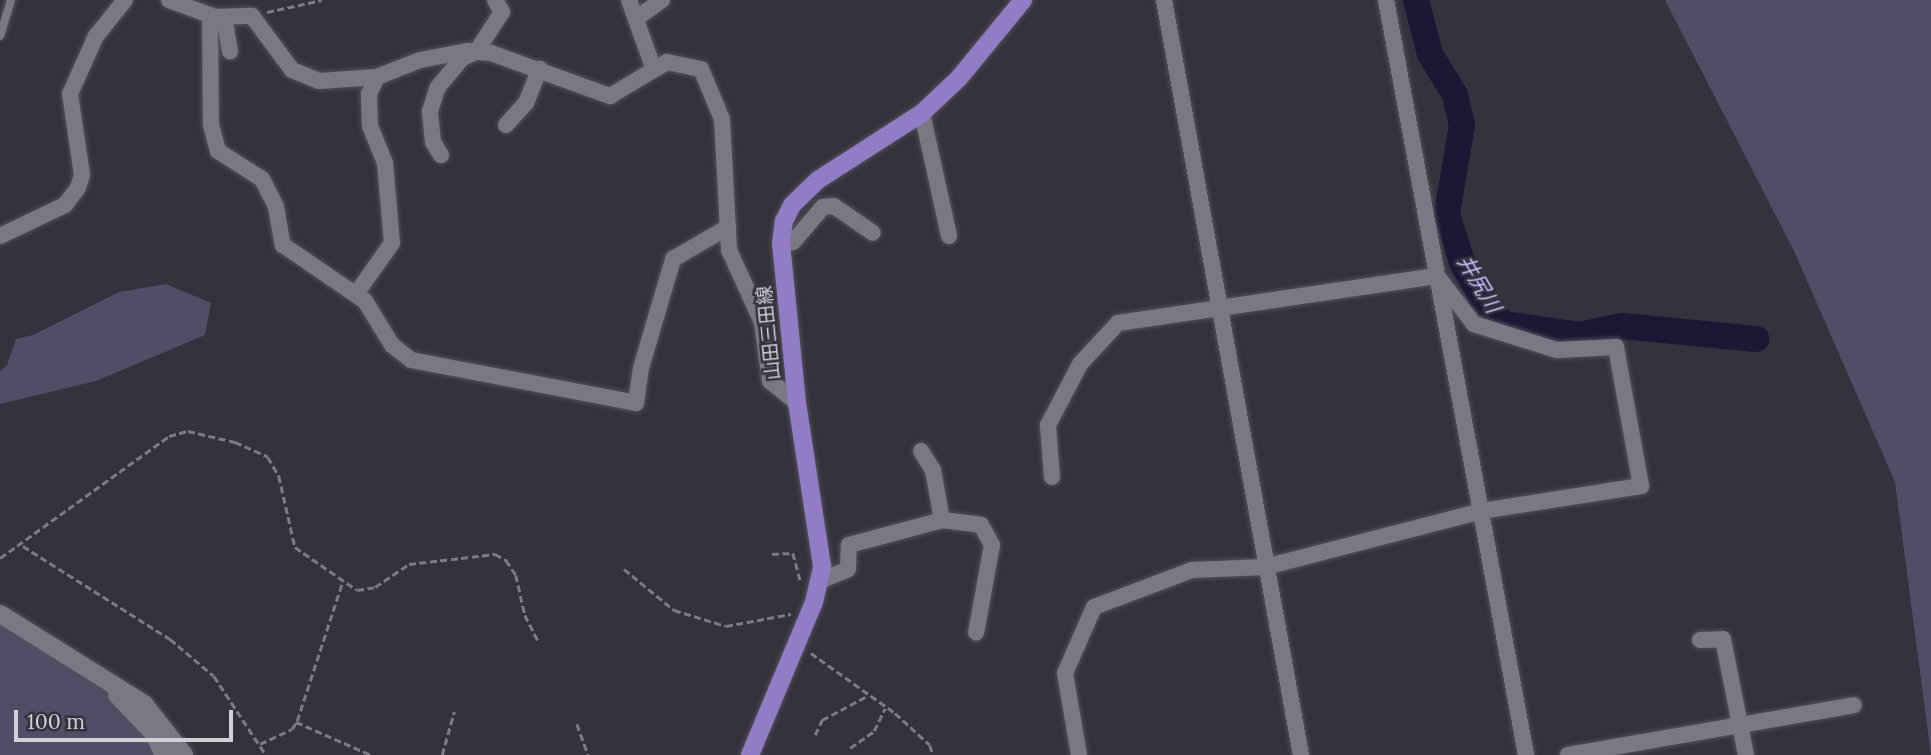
<!DOCTYPE html>
<meta charset="utf-8">
<style>
body{margin:0}
#map{position:relative;width:1931px;height:755px;overflow:hidden;background:#34323d;font-family:Lora,"Noto Sans JP",serif}
div>[style]{position:absolute}
[style*='--x']{left:calc(var(--x)*1px);top:calc(var(--y)*1px);width:calc(var(--w)*1px);rotate:calc(var(--a)*1deg)}
.green>*{inset:0;background:#524d66}
.river>*{height:26px;margin:-13px;padding:0 13px;transform-origin:13px;border-radius:13px;background:#1e1635}
.path>*{height:2.5px;margin-top:-1.25px;transform-origin:0;background:repeating-linear-gradient(90deg,#7c7a83 0 7px,transparent 0 10.5px)}
.roads{filter:drop-shadow(0 0 2px #52515a) drop-shadow(0 0 2px #52515a)}
.lane>*{height:8px;margin:-4px;padding:0 4px;transform-origin:4px;border-radius:4px;background:#7a7884}
.street>*{height:16px;margin:-8px;padding:0 8px;transform-origin:8px;border-radius:8px;background:#7a7884}
.secondary>*{height:18px;margin:-9px;padding:0 9px;transform-origin:9px;border-radius:9px;background:#7a7884}
.primary>*{height:18px;margin:-9px;padding:0 9px;transform-origin:9px;border-radius:9px;background:#907dc6}
span{translate:-50% -50%;white-space:nowrap;text-align:center;line-height:1.15;-webkit-text-stroke:5px #34323d;paint-order:stroke}
.street-label{font-size:19px;color:#d1d0d7}
.water-label{font-size:21px;color:#cabdfd;font-style:italic}
.scale{position:absolute;left:14px;top:710px;width:219px;height:32px;box-sizing:border-box;border:4px solid #d1d0d7;border-top:0;padding-left:9px;font-size:21px;line-height:24px;white-space:nowrap;color:#d1d0d7;-webkit-text-stroke:5px #34323d;paint-order:stroke}
</style>
<div id="map">
<div class="green">
<i style="clip-path:polygon(1665px 0,1931px 0,1931px 755px,1895px 482px,1794px 251px)"></i>
<i style="clip-path:polygon(166px 284px,211px 303px,205px 335px,96px 381px,0 404px,0 371px,7px 365px,16px 339px,33px 335px,119px 292px)"></i>
<i style="clip-path:polygon(0 624px,116px 692px,147px 720px,154px 755px,0 755px)"></i>
</div>
<div class="river">
<i style="--x:1416;--y:0;--w:56;--a:75.5"></i>
<i style="--x:1430;--y:54;--w:48;--a:58.6"></i>
<i style="--x:1455;--y:95;--w:31;--a:77"></i>
<i style="--x:1462;--y:125;--w:90;--a:99.6"></i>
<i style="--x:1447;--y:214;--w:50;--a:72.6"></i>
<i style="--x:1462;--y:262;--w:39;--a:61"></i>
<i style="--x:1481;--y:296;--w:36;--a:51"></i>
<i style="--x:1504;--y:324;--w:76;--a:8.3"></i>
<i style="--x:1579;--y:335;--w:44;--a:-11.8"></i>
<i style="--x:1622;--y:326;--w:135;--a:5.5"></i>
</div>
<div class="path">
<i style="--x:267;--y:12;--w:56;--a:-12.3"></i>
<i style="--x:23;--y:546;--w:174;--a:32.3"></i>
<i style="--x:170;--y:639;--w:57;--a:40.1"></i>
<i style="--x:214;--y:676;--w:95;--a:56.6"></i>
<i style="--x:772;--y:554;--w:21;--a:-3"></i>
<i style="--x:793;--y:553;--w:30;--a:75"></i>
<i style="--x:0;--y:558;--w:208;--a:-35.8"></i>
<i style="--x:169;--y:436;--w:20;--a:-15"></i>
<i style="--x:188;--y:431;--w:48;--a:13.2"></i>
<i style="--x:235;--y:442;--w:36;--a:24"></i>
<i style="--x:268;--y:457;--w:22;--a:60"></i>
<i style="--x:279;--y:476;--w:73;--a:77.3"></i>
<i style="--x:295;--y:547;--w:75;--a:34.7"></i>
<i style="--x:357;--y:590;--w:18;--a:-9"></i>
<i style="--x:375;--y:587;--w:41;--a:-34.1"></i>
<i style="--x:409;--y:564;--w:87;--a:-6.6"></i>
<i style="--x:495;--y:554;--w:13;--a:29"></i>
<i style="--x:506;--y:560;--w:18;--a:56"></i>
<i style="--x:516;--y:575;--w:41;--a:77.3"></i>
<i style="--x:525;--y:615;--w:31;--a:63"></i>
<i style="--x:624;--y:569;--w:65;--a:39.4"></i>
<i style="--x:674;--y:610;--w:54;--a:17.1"></i>
<i style="--x:726;--y:626;--w:66;--a:-10.5"></i>
<i style="--x:811;--y:653;--w:103;--a:35.5"></i>
<i style="--x:895;--y:713;--w:47;--a:42.4"></i>
<i style="--x:930;--y:745;--w:10;--a:73"></i>
<i style="--x:296;--y:722;--w:82;--a:23.7"></i>
<i style="--x:577;--y:724;--w:33;--a:70"></i>
<i style="--x:815;--y:735;--w:17;--a:-65"></i>
<i style="--x:822;--y:720;--w:51;--a:-28.1"></i>
<i style="--x:260;--y:744;--w:35;--a:-25"></i>
<i style="--x:292;--y:729;--w:9;--a:-58"></i>
<i style="--x:297;--y:721;--w:148;--a:-71.9"></i>
<i style="--x:850;--y:748;--w:29;--a:-35"></i>
<i style="--x:874;--y:731;--w:25;--a:-64"></i>
<i style="--x:442;--y:755;--w:45;--a:-74.4"></i>
</div>
<div class="roads">
<div class="lane">
<i style="--x:0;--y:36;--w:38;--a:-73"></i>
</div>
<div class="street">
<i style="--x:169;--y:0;--w:49;--a:20.3"></i>
<i style="--x:215;--y:17;--w:37;--a:-2"></i>
<i style="--x:252;--y:16;--w:67;--a:53.5"></i>
<i style="--x:292;--y:70;--w:29;--a:22"></i>
<i style="--x:319;--y:81;--w:58;--a:-3.9"></i>
<i style="--x:377;--y:77;--w:46;--a:-21.6"></i>
<i style="--x:420;--y:60;--w:48;--a:-10.8"></i>
<i style="--x:467;--y:51;--w:24;--a:5"></i>
<i style="--x:491;--y:53;--w:127;--a:19.9"></i>
<i style="--x:610;--y:96;--w:66;--a:-30.8"></i>
<i style="--x:667;--y:62;--w:35;--a:12"></i>
<i style="--x:701;--y:69;--w:54;--a:67.2"></i>
<i style="--x:722;--y:119;--w:131;--a:86.9"></i>
<i style="--x:729;--y:250;--w:79;--a:65.4"></i>
<i style="--x:762;--y:322;--w:60;--a:82.3"></i>
<i style="--x:770;--y:381;--w:35;--a:39"></i>
<i style="--x:629;--y:0;--w:71;--a:70.3"></i>
<i style="--x:1164;--y:0;--w:767;--a:79.72"></i>
<i style="--x:1386;--y:0;--w:768;--a:79.49"></i>
<i style="--x:210;--y:15;--w:110;--a:89.5"></i>
<i style="--x:211;--y:125;--w:27;--a:75"></i>
<i style="--x:218;--y:151;--w:52;--a:32.5"></i>
<i style="--x:262;--y:179;--w:31;--a:63"></i>
<i style="--x:276;--y:207;--w:39;--a:80"></i>
<i style="--x:283;--y:245;--w:99;--a:34.3"></i>
<i style="--x:365;--y:301;--w:52;--a:58.5"></i>
<i style="--x:392;--y:345;--w:24;--a:38"></i>
<i style="--x:411;--y:360;--w:229;--a:10.8"></i>
<i style="--x:636;--y:403;--w:35;--a:-82"></i>
<i style="--x:641;--y:368;--w:114;--a:-73.6"></i>
<i style="--x:673;--y:259;--w:64;--a:-30.2"></i>
<i style="--x:224;--y:17;--w:35;--a:80"></i>
<i style="--x:637;--y:18;--w:31;--a:-36"></i>
<i style="--x:922;--y:113;--w:126;--a:77.6"></i>
<i style="--x:506;--y:125;--w:30;--a:-48"></i>
<i style="--x:526;--y:103;--w:37;--a:-68"></i>
<i style="--x:441;--y:155;--w:15;--a:-122"></i>
<i style="--x:433;--y:142;--w:31;--a:-96"></i>
<i style="--x:430;--y:111;--w:25;--a:-72"></i>
<i style="--x:438;--y:87;--w:38;--a:-50"></i>
<i style="--x:462;--y:58;--w:15;--a:-23"></i>
<i style="--x:476;--y:52;--w:48;--a:-57"></i>
<i style="--x:502;--y:12;--w:14;--a:-120"></i>
<i style="--x:0;--y:236;--w:72;--a:-25.5"></i>
<i style="--x:65;--y:205;--w:21;--a:-53"></i>
<i style="--x:78;--y:188;--w:14;--a:-73"></i>
<i style="--x:82;--y:175;--w:82;--a:-98.4"></i>
<i style="--x:70;--y:94;--w:64;--a:-65.9"></i>
<i style="--x:96;--y:36;--w:46;--a:-51.1"></i>
<i style="--x:781;--y:244;--w:12;--a:-9"></i>
<i style="--x:793;--y:242;--w:46;--a:-49.4"></i>
<i style="--x:823;--y:207;--w:11;--a:-5"></i>
<i style="--x:834;--y:206;--w:47;--a:34.7"></i>
<i style="--x:356;--y:294;--w:62;--a:-54.8"></i>
<i style="--x:392;--y:243;--w:80;--a:-95"></i>
<i style="--x:385;--y:163;--w:40;--a:-112"></i>
<i style="--x:370;--y:126;--w:32;--a:-92"></i>
<i style="--x:369;--y:94;--w:19;--a:-65"></i>
<i style="--x:921;--y:451;--w:22;--a:58"></i>
<i style="--x:933;--y:470;--w:51;--a:79.8"></i>
<i style="--x:1052;--y:477;--w:52;--a:-94.4"></i>
<i style="--x:1048;--y:425;--w:69;--a:-62.3"></i>
<i style="--x:1080;--y:364;--w:56;--a:-47.2"></i>
<i style="--x:1118;--y:323;--w:322;--a:-8.4"></i>
<i style="--x:1437;--y:276;--w:61;--a:52.4"></i>
<i style="--x:1474;--y:324;--w:87;--a:17.4"></i>
<i style="--x:1557;--y:350;--w:59;--a:-2.9"></i>
<i style="--x:1616;--y:347;--w:141;--a:79.8"></i>
<i style="--x:1641;--y:486;--w:161;--a:171.1"></i>
<i style="--x:1482;--y:511;--w:224;--a:165.5"></i>
<i style="--x:1265;--y:567;--w:73;--a:177.6"></i>
<i style="--x:1192;--y:570;--w:105;--a:159.3"></i>
<i style="--x:1094;--y:607;--w:72;--a:113.7"></i>
<i style="--x:1065;--y:673;--w:83;--a:80.3"></i>
<i style="--x:820;--y:581;--w:30;--a:-23"></i>
<i style="--x:848;--y:569;--w:24;--a:-88"></i>
<i style="--x:849;--y:545;--w:96;--a:-15"></i>
<i style="--x:942;--y:520;--w:39;--a:7"></i>
<i style="--x:981;--y:525;--w:23;--a:61"></i>
<i style="--x:992;--y:545;--w:89;--a:100.3"></i>
<i style="--x:1700;--y:640;--w:23;--a:-2"></i>
<i style="--x:1723;--y:639;--w:118;--a:78.8"></i>
<i style="--x:1568;--y:755;--w:290;--a:-9.9"></i>
</div>
<div class="secondary">
<i style="--x:0;--y:614;--w:170;--a:32"></i>
<i style="--x:144;--y:704;--w:65;--a:51.9"></i>
<i style="--x:117;--y:695;--w:54;--a:46.5"></i>
<i style="--x:154;--y:734;--w:23;--a:65"></i>
</div>
<div class="primary">
<i style="--x:750;--y:755;--w:166;--a:-67.3"></i>
<i style="--x:814;--y:602;--w:37;--a:-77"></i>
<i style="--x:822;--y:566;--w:165;--a:-98.7"></i>
<i style="--x:797;--y:403;--w:160;--a:-95.7"></i>
<i style="--x:781;--y:244;--w:23;--a:-83"></i>
<i style="--x:784;--y:221;--w:18;--a:-63"></i>
<i style="--x:792;--y:205;--w:36;--a:-44"></i>
<i style="--x:818;--y:180;--w:124;--a:-32.8"></i>
<i style="--x:922;--y:113;--w:51;--a:-43.4"></i>
<i style="--x:959;--y:78;--w:101;--a:-50.6"></i>
</div>
</div>
<div class="street-label">
<span style="left:769px;top:333px;rotate:-96deg">山田三田線</span>
</div>
<div class="water-label">
<span style="left:1479px;top:284px;rotate:59deg">井尻川</span>
</div>
<div class="scale">100 m</div>
</div>
